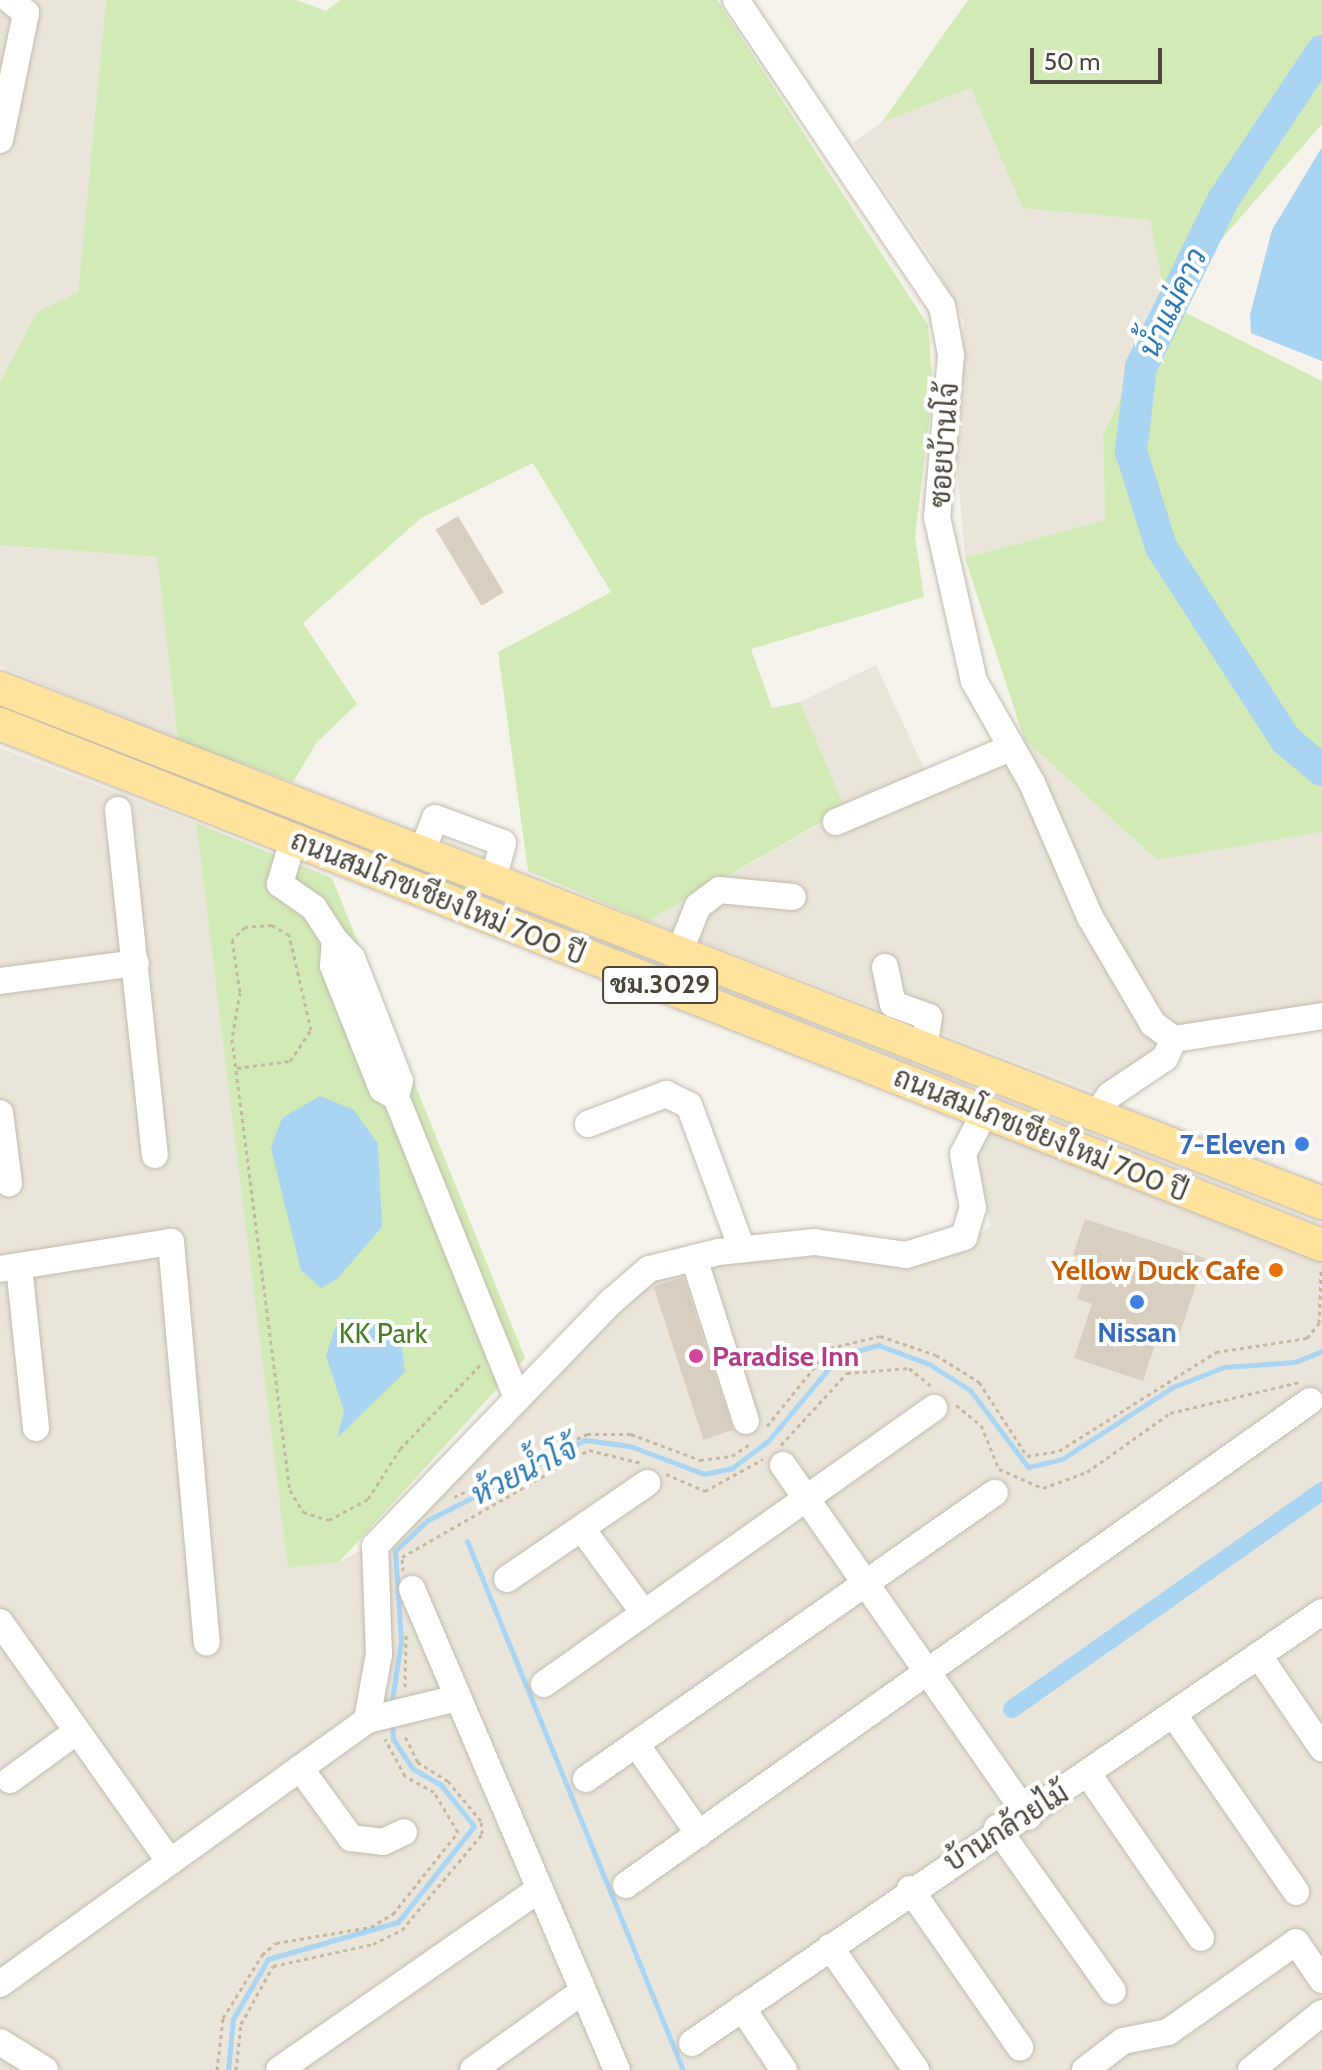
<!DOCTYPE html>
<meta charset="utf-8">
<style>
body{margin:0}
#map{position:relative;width:1322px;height:2070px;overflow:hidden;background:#f6f3ec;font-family:Cabin,Sarabun,sans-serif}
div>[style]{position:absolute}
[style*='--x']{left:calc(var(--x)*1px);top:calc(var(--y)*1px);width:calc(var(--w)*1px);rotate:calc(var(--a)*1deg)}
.residential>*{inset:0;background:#eae5da}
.green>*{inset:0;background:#d2eab5}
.water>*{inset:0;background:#a9d4f2}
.stream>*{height:5px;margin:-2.5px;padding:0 2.5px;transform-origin:2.5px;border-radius:2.5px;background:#a9d4f2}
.canal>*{height:18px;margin:-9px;padding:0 9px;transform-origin:9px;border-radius:9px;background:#a9d4f2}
.river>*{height:32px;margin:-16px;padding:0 16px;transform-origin:16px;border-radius:16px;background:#a9d4f2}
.building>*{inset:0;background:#d8cfc1;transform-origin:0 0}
.path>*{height:3px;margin-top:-1.5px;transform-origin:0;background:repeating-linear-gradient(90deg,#c4b79f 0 4px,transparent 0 8px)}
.roads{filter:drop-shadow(0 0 2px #c2bbae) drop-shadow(0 0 2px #c2bbae)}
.minor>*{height:26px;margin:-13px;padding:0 13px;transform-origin:13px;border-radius:13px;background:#fff}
.major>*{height:32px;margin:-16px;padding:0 16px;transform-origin:16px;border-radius:16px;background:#ffe39c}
.dots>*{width:22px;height:22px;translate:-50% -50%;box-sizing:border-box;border:4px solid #fff;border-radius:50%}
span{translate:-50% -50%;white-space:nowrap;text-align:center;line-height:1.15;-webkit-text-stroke:8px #fff;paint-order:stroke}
.shield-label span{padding:2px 6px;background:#fff;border:2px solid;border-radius:6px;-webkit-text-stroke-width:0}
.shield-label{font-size:26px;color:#4b4439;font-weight:700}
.street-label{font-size:28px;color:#4b4439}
.shop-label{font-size:28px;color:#366cbe;font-weight:700}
.right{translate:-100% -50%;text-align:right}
.food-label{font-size:28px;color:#c56008;font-weight:700}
.park-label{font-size:28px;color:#4a7f2a}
.hotel-label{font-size:28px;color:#b23c85;font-weight:700}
.left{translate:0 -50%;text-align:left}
.water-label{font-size:30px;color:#2e7ab2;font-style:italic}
.scale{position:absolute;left:1030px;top:48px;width:132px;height:36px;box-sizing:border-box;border:4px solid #4b4439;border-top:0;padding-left:10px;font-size:24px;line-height:28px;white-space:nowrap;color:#4b4439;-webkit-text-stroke:6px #fff;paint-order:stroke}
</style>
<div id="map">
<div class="residential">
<i style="clip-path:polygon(0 0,106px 0,78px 292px,37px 312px,0 382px)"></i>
<i style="clip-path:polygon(971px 88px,1024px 208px,1150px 220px,1166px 304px,1103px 435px,1105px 520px,965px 558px,956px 453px,964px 321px,928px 253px,853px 143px,882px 122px)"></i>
<i style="clip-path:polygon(0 545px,157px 557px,178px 741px,0 666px)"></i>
<i style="clip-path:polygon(876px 665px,928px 777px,1024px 739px,1157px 860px,1322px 832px,1322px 1026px,1176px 1047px,1104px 1095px,648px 921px,845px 810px,800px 702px)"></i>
<i style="clip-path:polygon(0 748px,196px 823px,289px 1568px,339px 1562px,391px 1534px,652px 1277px,726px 1256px,965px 1244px,991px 1226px,972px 1155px,992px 1128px,1322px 1258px,1322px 2070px,0 2070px)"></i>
</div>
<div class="green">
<i style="clip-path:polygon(106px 0,296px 0,326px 11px,341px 0,717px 0,928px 325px,933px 389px,915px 537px,924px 597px,751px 649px,772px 708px,800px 702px,845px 809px,648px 921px,528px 871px,498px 652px,611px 592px,533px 463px,421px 518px,303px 623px,357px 704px,317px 742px,293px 782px,178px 741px,157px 557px,0 545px,0 382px,37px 312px,78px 292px)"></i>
<i style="clip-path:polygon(968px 0,1322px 0,1322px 124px,1166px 303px,1322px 381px,1322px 832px,1157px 860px,1024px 739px,965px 558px,1105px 520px,1103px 435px,1166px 303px,1150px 220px,1023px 208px,971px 88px,882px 122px)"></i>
<i style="clip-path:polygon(196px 823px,332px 878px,525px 1358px,339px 1562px,288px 1568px)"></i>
</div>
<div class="water">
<i style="clip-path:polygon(1322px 147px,1322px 361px,1251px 333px,1250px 315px,1272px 230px)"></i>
<i style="clip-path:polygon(320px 1096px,354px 1110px,378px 1144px,382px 1227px,337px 1279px,321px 1288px,301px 1270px,271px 1148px,282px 1118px)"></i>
<i style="clip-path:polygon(348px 1318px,371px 1320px,402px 1348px,405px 1372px,337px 1438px,344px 1411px,326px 1356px,335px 1328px)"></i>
</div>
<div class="stream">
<i style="--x:467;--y:1541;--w:571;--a:67.79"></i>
<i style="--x:391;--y:1707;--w:67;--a:-81.4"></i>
<i style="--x:401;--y:1641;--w:90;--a:-93.8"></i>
<i style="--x:395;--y:1551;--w:45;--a:-43.2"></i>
<i style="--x:428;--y:1520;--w:176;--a:-27"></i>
<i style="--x:585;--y:1440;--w:45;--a:7.6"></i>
<i style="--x:630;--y:1446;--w:79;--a:20.7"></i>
<i style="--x:704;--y:1474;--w:29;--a:-12"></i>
<i style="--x:732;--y:1468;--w:45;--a:-36.9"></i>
<i style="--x:768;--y:1441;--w:111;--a:-50.1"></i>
<i style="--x:839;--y:1356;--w:41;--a:-15.8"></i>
<i style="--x:878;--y:1345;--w:54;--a:20.4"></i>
<i style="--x:929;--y:1364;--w:49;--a:32.4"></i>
<i style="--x:970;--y:1390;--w:96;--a:53"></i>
<i style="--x:1028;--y:1467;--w:35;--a:-13"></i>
<i style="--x:1062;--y:1459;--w:132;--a:-33"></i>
<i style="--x:1173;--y:1387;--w:55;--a:-21.4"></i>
<i style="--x:1224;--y:1367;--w:71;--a:-4"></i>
<i style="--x:1295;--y:1362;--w:29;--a:-22"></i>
<i style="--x:228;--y:2070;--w:51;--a:-84.4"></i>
<i style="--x:233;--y:2019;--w:69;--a:-59.7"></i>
<i style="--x:268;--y:1959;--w:135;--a:-15.9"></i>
<i style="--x:398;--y:1922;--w:122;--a:-51.6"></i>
<i style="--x:474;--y:1826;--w:53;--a:-128.8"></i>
<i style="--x:441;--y:1785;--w:34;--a:-150"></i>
<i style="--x:412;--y:1768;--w:35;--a:-123"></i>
<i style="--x:393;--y:1739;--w:18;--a:-93"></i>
</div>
<div class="canal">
<i style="--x:1012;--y:1709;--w:379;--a:-35.1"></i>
</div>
<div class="river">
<i style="--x:1322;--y:51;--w:179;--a:123.6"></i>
<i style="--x:1223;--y:200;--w:186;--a:116.2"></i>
<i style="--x:1141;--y:367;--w:85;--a:96.8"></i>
<i style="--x:1131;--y:451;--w:101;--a:72.6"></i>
<i style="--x:1161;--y:547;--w:230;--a:57.1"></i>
<i style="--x:1286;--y:740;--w:47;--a:39.8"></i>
</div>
<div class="building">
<i style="left:458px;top:516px;width:89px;height:26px;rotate:59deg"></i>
<i style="clip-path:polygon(1085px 1219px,1205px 1258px,1176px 1345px,1157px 1339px,1143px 1381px,1074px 1358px,1092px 1304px,1077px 1299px,1090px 1261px,1073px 1255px)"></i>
<i style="left:683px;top:1277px;width:161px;height:31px;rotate:72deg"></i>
</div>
<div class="path">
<i style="--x:237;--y:1068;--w:53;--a:-7.5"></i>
<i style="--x:290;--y:1061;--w:37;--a:-56"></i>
<i style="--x:311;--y:1030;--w:98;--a:-103"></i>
<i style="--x:289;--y:935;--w:20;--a:-150"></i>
<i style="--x:272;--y:925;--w:27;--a:176"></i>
<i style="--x:245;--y:927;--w:18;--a:135"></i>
<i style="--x:232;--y:940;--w:53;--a:81.3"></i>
<i style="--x:240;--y:992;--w:48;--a:99.7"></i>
<i style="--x:232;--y:1039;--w:455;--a:82.7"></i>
<i style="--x:290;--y:1490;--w:26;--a:59"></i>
<i style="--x:303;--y:1512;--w:27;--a:17"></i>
<i style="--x:329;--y:1520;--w:44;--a:-28.3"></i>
<i style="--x:368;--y:1499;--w:59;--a:-57.4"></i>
<i style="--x:400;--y:1449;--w:117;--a:-46.4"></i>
<i style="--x:956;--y:1405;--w:32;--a:39"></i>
<i style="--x:981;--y:1425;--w:48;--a:67.8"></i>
<i style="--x:999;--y:1469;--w:48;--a:23.4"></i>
<i style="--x:1043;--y:1488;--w:47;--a:-20"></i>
<i style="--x:1087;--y:1472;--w:102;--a:-35.4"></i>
<i style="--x:1170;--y:1413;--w:133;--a:-13.5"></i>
<i style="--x:767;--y:1426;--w:100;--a:-51.1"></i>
<i style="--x:830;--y:1348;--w:51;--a:-13.5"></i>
<i style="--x:880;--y:1336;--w:59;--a:18.7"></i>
<i style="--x:936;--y:1355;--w:51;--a:32.1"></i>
<i style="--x:979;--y:1382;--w:88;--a:57"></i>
<i style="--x:1027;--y:1456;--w:32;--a:-9"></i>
<i style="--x:1059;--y:1451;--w:186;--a:-32.2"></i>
<i style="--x:1216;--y:1352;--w:92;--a:-8.7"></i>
<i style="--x:1307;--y:1338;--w:19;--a:-51"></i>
<i style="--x:1319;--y:1323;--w:53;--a:-87.8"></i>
<i style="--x:781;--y:1445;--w:98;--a:-47.5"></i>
<i style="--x:847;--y:1373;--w:62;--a:-4.6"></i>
<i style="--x:909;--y:1368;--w:28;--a:39"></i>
<i style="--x:666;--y:1474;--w:43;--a:23.6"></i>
<i style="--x:705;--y:1491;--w:66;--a:-28.9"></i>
<i style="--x:454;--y:1497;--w:147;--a:-25.3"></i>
<i style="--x:587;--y:1434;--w:44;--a:0"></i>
<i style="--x:631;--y:1434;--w:74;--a:20.6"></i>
<i style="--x:700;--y:1460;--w:32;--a:-7"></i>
<i style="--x:732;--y:1456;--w:23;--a:-34"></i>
<i style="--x:403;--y:1571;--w:14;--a:-94"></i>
<i style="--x:402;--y:1557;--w:215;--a:-29.8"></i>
<i style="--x:589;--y:1450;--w:54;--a:14"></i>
<i style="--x:405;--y:1687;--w:52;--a:-88.9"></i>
<i style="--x:217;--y:2070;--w:52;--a:-83.4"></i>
<i style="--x:223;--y:2018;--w:74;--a:-58.2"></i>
<i style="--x:262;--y:1955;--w:18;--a:-41"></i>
<i style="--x:276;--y:1943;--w:96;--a:-9.6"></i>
<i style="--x:371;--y:1927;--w:26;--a:-31"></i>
<i style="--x:393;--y:1914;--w:105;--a:-51.6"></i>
<i style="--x:458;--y:1832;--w:47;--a:-121"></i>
<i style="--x:434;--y:1792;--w:33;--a:-151"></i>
<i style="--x:405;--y:1776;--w:42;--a:-118.4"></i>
<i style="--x:236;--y:2070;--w:46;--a:-83.8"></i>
<i style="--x:241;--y:2024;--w:66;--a:-61.1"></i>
<i style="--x:273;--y:1966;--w:102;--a:-12.4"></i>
<i style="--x:373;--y:1944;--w:32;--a:-26"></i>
<i style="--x:402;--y:1930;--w:125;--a:-50.2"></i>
<i style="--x:482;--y:1834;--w:13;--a:-94"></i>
<i style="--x:481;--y:1821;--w:52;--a:-129.5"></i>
<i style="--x:448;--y:1781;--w:36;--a:-148"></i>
<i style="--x:418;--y:1762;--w:30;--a:-117"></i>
</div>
<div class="roads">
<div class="minor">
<i style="--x:736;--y:0;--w:369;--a:56.1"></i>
<i style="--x:942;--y:306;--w:50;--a:79.6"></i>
<i style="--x:951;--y:355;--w:163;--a:94.9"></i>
<i style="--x:937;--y:517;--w:168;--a:77.3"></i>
<i style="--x:974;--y:681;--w:117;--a:60.4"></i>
<i style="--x:1032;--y:783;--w:146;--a:66.6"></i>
<i style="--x:1090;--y:917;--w:124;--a:59.5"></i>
<i style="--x:1153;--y:1024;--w:26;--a:36"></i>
<i style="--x:0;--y:140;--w:130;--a:-78.4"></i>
<i style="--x:26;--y:13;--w:21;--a:-141"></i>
<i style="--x:118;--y:810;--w:347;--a:83.9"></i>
<i style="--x:836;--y:822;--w:189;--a:-23"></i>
<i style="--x:293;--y:840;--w:46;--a:106.5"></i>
<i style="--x:280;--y:884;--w:42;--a:35.2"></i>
<i style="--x:314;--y:908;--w:38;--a:57"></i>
<i style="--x:422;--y:852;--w:36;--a:-69"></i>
<i style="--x:435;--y:818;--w:72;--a:20.2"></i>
<i style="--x:503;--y:843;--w:38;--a:105"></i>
<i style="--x:679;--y:953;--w:51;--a:-68"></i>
<i style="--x:698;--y:906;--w:26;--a:-37"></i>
<i style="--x:719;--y:890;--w:74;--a:5.4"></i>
<i style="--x:885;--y:967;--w:38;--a:78"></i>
<i style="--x:893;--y:1004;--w:38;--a:20"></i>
<i style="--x:929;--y:1017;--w:31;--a:99"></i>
<i style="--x:0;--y:981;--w:137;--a:-7.5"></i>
<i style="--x:1174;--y:1039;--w:150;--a:-8.8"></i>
<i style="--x:396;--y:1097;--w:16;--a:-150"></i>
<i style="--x:382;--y:1089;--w:132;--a:-111.7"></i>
<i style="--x:333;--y:966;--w:26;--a:-86"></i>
<i style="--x:335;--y:940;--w:25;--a:47"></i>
<i style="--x:352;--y:958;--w:132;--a:68.7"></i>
<i style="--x:400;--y:1081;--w:16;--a:104"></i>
<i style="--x:396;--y:1097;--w:322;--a:68.1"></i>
<i style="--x:0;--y:1113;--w:71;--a:82.7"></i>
<i style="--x:1096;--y:1115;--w:24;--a:-55"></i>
<i style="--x:1110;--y:1095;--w:66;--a:-33.9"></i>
<i style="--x:1165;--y:1058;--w:21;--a:-65"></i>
<i style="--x:588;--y:1124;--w:84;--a:-21"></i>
<i style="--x:666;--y:1094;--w:25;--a:26"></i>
<i style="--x:689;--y:1105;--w:153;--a:69.8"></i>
<i style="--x:694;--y:1258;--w:171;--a:72.3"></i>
<i style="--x:19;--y:1266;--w:163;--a:84"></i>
<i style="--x:0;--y:1269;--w:173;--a:-9"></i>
<i style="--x:171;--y:1242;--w:402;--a:84.9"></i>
<i style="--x:783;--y:1465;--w:429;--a:55.1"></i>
<i style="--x:582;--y:1529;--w:104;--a:53.6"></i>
<i style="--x:507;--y:1579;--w:170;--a:-34.4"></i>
<i style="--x:412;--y:1589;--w:523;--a:66.92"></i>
<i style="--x:0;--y:1622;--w:294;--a:54.7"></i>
<i style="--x:1259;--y:1656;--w:112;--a:55.6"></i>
<i style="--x:544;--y:1684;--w:478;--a:-35.3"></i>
<i style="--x:1174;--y:1715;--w:215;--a:55.4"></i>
<i style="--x:367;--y:1720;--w:89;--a:-13.7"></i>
<i style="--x:636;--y:1744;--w:110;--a:55"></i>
<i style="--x:300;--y:1768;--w:87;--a:53.9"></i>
<i style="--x:351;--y:1838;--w:32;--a:7"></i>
<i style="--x:383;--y:1842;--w:23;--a:-25"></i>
<i style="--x:1088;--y:1774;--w:199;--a:55.4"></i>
<i style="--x:586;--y:1779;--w:499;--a:-35"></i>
<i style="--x:10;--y:1780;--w:82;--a:-36"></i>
<i style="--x:997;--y:1828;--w:200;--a:54.6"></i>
<i style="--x:626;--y:1885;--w:838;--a:-35.28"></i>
<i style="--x:910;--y:1889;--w:193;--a:55.2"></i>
<i style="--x:830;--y:1947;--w:150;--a:55"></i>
<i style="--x:0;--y:1984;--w:452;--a:-35.7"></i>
<i style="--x:367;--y:1720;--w:67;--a:-79.7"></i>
<i style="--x:379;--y:1654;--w:108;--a:-92.1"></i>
<i style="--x:375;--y:1546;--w:341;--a:-46"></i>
<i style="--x:612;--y:1301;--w:49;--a:-40.9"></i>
<i style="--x:649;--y:1269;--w:71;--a:-13.8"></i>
<i style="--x:718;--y:1252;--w:97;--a:-5.9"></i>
<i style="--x:814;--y:1242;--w:93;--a:8"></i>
<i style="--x:906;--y:1255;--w:61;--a:-17.2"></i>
<i style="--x:964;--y:1237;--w:30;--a:-73"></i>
<i style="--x:973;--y:1208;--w:55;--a:-100.5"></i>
<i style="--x:963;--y:1154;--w:47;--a:-62.4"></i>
<i style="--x:742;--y:2008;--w:75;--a:55.9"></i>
<i style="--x:0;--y:2042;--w:53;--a:31.9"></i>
<i style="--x:692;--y:2043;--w:763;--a:-34.38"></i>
<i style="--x:279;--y:2070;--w:315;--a:-34.8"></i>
<i style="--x:473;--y:2070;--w:132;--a:-35.7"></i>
<i style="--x:1085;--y:2070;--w:48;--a:-37.3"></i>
<i style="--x:1123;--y:2041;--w:46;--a:-11.3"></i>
<i style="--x:1168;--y:2032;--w:156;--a:-35.1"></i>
<i style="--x:1296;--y:1942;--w:46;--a:55.6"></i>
<i style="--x:1251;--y:2070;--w:91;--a:-38.8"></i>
</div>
<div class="major">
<i style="--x:0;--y:688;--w:1419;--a:21.28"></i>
<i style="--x:0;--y:724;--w:1421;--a:21.51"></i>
</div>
</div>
<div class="dots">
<i style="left:1302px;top:1144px;background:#3f7fe0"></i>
<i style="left:1276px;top:1270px;background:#e8710a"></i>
<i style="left:1137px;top:1302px;background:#3f7fe0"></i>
<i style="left:696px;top:1356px;background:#d1479c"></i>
</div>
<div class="shield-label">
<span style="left:660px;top:985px">ชม.3029</span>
</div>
<div class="street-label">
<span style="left:944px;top:445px;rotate:-86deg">ซอยบ้านโจ้</span>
<span style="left:438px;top:897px;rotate:22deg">ถนนสมโภชเชียงใหม่ 700 ปี</span>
<span style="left:1041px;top:1134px;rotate:22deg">ถนนสมโภชเชียงใหม่ 700 ปี</span>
<span style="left:1006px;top:1827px;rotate:-32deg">บ้านกล้วยไม้</span>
</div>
<div class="shop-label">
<span class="right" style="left:1286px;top:1144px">7-Eleven</span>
<span style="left:1137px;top:1332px">Nissan</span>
</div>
<div class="food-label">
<span class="right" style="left:1260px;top:1270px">Yellow Duck Cafe</span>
</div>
<div class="park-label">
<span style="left:383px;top:1333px">KK Park</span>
</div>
<div class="hotel-label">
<span class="left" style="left:712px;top:1356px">Paradise Inn</span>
</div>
<div class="water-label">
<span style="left:1173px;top:303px;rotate:-64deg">น้ำแม่คาว</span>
<span style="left:524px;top:1472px;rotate:-26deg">ห้วยน้ำโจ้</span>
</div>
<div class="scale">50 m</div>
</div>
